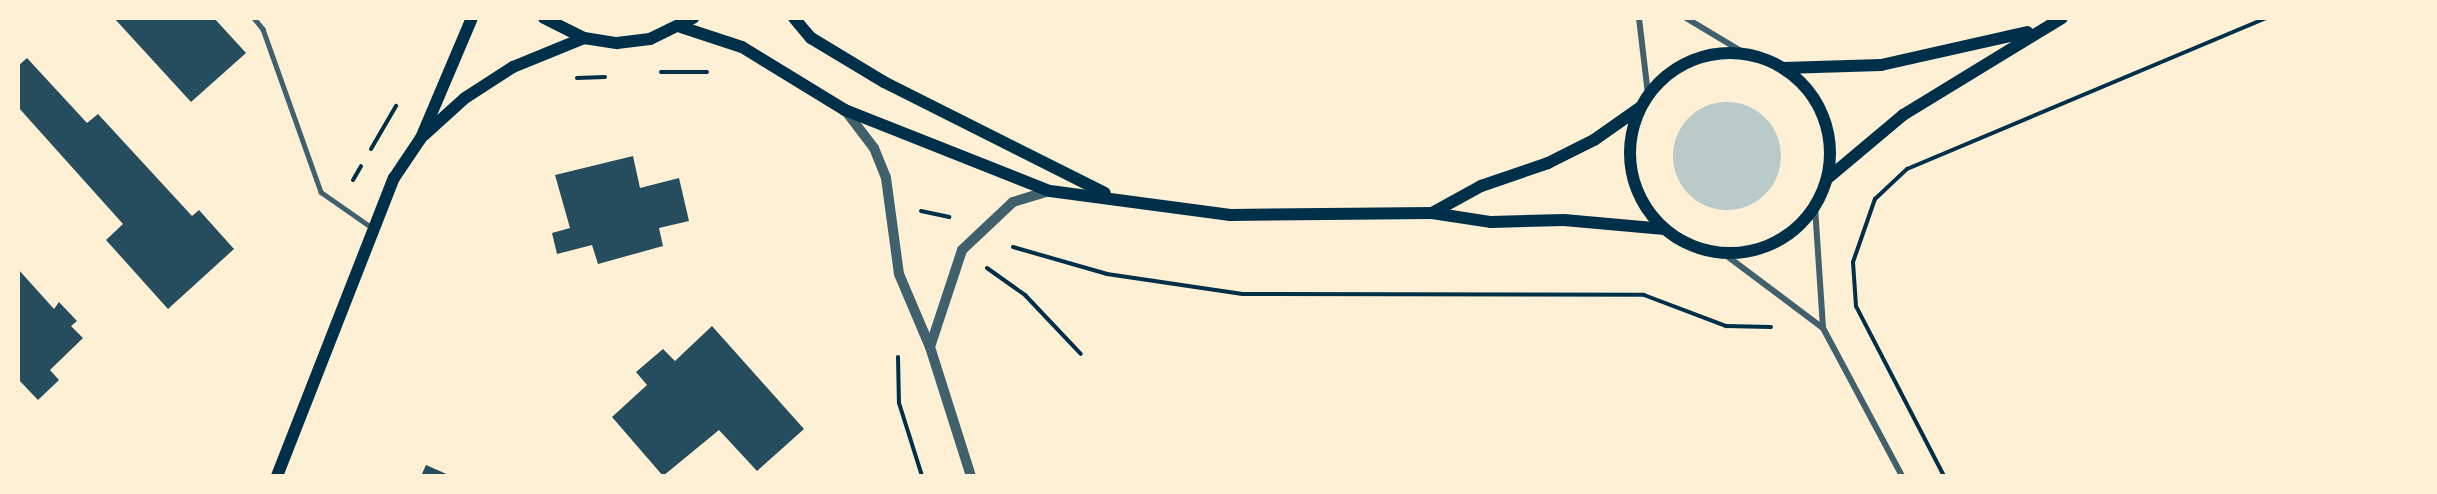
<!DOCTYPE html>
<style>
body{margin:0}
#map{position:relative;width:2437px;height:494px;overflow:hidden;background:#fdf0d5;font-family:"Asap Condensed",sans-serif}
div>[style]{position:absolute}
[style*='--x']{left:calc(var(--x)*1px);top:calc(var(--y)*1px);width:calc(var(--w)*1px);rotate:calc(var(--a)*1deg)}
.green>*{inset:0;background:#b9caca}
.round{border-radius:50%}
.building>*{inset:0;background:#264d5e}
.path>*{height:4px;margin:-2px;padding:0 2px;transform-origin:2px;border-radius:2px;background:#003049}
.service>*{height:4.5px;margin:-2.25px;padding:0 2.25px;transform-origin:2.25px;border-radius:2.25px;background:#3f606c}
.minor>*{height:6px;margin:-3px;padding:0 3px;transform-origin:3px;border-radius:3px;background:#3f606c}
.tertiary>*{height:10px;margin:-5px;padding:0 5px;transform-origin:5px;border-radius:5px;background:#3f606c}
.secondary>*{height:12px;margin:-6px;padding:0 6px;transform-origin:6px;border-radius:6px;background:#003049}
.secondary>.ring{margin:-6px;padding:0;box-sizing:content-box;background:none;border:12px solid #003049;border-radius:50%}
span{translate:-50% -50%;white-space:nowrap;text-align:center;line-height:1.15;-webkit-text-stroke:4.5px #fdf0d5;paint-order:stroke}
.frame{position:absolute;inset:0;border:20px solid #fdf0d5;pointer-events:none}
</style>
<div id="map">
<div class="green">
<i class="round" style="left:1673px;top:102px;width:108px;height:108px"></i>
</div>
<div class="building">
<i style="clip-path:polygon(114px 18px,214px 18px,246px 53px,191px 102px)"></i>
<i style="clip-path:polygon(27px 58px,87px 123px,98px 114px,192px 216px,199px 210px,234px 249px,168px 309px,106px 240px,123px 224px,18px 107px,18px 66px)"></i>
<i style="clip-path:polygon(633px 156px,640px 188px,679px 178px,689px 221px,659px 228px,663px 246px,598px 264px,592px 245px,557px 254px,552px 233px,570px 228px,555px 175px)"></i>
<i style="clip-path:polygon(18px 269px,54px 309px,59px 302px,77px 321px,71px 326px,83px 338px,50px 370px,59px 380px,38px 400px,18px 379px)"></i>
<i style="clip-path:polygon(712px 326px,804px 429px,757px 471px,719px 430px,663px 476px,612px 417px,647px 385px,636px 372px,663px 349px,675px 361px)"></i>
<i style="clip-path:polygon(426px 465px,451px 476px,421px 476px)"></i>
</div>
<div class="path">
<i style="--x:661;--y:72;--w:46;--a:0"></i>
<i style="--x:577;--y:78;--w:28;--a:-2"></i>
<i style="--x:371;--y:149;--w:50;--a:-59.8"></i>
<i style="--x:353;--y:180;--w:16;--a:-60"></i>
<i style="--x:921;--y:211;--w:29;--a:12"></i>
<i style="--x:1013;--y:247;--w:98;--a:16"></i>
<i style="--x:1107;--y:274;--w:137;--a:8.4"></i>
<i style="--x:1243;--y:294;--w:401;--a:0.1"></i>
<i style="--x:1644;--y:295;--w:88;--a:20.7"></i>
<i style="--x:1726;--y:326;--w:45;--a:1.3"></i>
<i style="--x:987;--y:268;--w:47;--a:35.4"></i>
<i style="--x:1025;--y:295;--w:81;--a:46.5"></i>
<i style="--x:898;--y:357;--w:46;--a:88.8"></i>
<i style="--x:899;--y:403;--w:77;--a:72.5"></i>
<i style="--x:1944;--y:476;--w:191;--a:-117.4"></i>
<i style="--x:1856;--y:306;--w:44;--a:-93.9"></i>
<i style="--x:1853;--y:262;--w:67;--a:-70.8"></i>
<i style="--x:1875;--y:199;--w:44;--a:-43.2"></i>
<i style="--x:1907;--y:169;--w:389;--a:-22.8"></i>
</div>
<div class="service">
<i style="--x:254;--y:18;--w:14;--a:51"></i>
<i style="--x:263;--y:29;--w:173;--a:70.4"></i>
<i style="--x:321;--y:192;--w:65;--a:34.9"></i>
</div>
<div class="minor">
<i style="--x:1639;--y:18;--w:78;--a:83.3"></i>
<i style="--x:1686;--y:18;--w:70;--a:31"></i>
<i style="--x:1815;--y:207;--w:121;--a:86.2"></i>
<i style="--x:1723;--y:253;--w:125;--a:36.9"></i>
<i style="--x:1823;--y:328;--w:168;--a:61.9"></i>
</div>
<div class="tertiary">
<i style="--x:845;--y:110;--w:48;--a:52.7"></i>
<i style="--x:874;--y:148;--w:32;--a:68"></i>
<i style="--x:886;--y:178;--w:97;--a:82.3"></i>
<i style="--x:899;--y:274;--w:79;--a:67"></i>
<i style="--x:930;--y:347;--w:135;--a:72.4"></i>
<i style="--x:930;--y:347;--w:102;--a:-71.7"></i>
<i style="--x:962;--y:250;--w:70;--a:-43.3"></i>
<i style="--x:1013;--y:202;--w:39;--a:-17"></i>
</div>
<div class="secondary">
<i style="--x:544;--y:18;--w:45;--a:26.6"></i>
<i style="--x:584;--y:38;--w:33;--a:9"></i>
<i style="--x:617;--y:43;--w:33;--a:-7"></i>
<i style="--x:650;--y:39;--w:48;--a:-26"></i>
<i style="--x:794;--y:18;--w:26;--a:50"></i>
<i style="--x:811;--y:38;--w:85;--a:31.1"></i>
<i style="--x:884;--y:82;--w:247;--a:26.7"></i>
<i style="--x:681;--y:27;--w:64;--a:18.2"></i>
<i style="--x:742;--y:47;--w:121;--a:31.5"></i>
<i style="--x:845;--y:110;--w:220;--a:21.6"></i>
<i style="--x:1050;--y:191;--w:182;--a:7.6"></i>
<i style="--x:1230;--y:215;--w:202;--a:-0.6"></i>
<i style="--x:1432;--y:213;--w:60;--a:8.7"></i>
<i style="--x:1491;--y:222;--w:73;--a:-1.6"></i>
<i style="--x:1564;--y:220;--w:101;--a:5.1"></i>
<i class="ring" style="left:1630px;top:53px;width:188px;height:188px"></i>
<i style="--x:1784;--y:68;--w:97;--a:-1.8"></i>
<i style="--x:1881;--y:65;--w:150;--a:-12.7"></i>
<i style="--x:424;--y:135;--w:55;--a:-42.1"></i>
<i style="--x:465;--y:98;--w:57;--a:-32.9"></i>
<i style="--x:513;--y:67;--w:77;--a:-22.2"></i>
<i style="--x:1828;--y:178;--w:98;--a:-40"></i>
<i style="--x:1903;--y:115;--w:186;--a:-31.4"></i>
<i style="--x:1432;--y:213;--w:56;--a:-28.9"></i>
<i style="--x:1481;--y:186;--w:71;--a:-18.9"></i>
<i style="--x:1548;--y:163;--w:51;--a:-26.6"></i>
<i style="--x:1594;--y:140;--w:57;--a:-35.1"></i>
<i style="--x:277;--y:476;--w:320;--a:-68.6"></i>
<i style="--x:394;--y:178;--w:48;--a:-56"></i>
<i style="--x:421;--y:138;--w:130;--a:-67"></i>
</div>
<div class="frame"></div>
</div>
